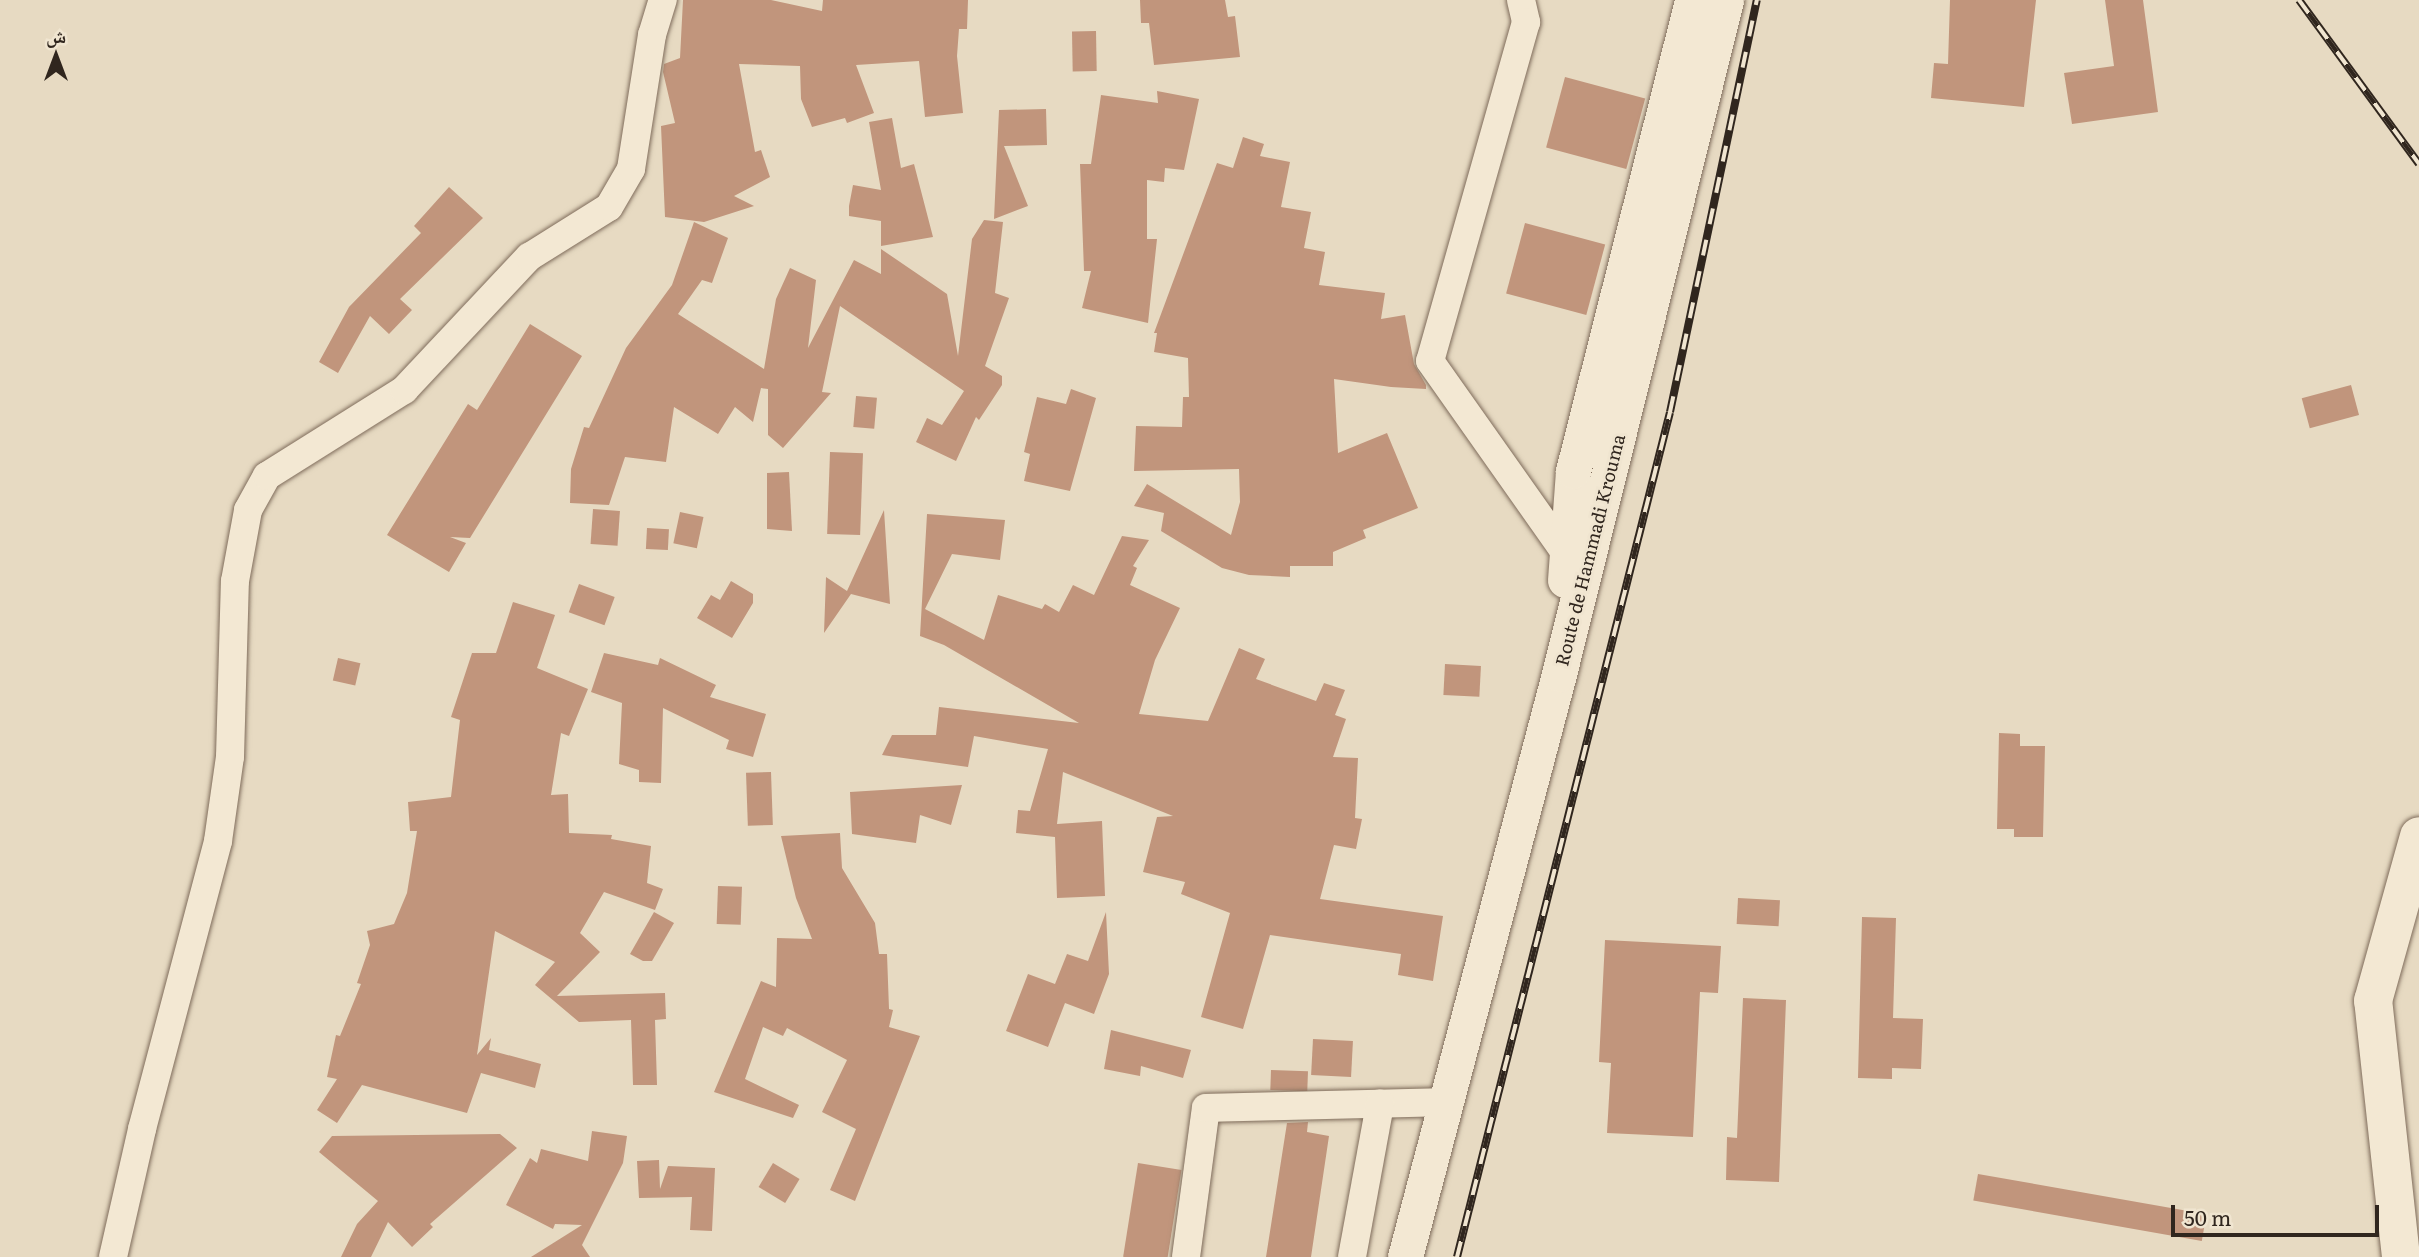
<!DOCTYPE html>
<meta charset="utf-8">
<style>
body{margin:0}
#map{position:relative;width:2419px;height:1257px;overflow:hidden;background:#e7dac2;font-family:Literata,"Noto Naskh Arabic",serif}
div>[style]{position:absolute}
[style*='--x']{left:calc(var(--x)*1px);top:calc(var(--y)*1px);width:calc(var(--w)*1px);rotate:calc(var(--a)*1deg)}
.building>*{inset:0;background:#c1957c;transform-origin:0 0}
.roads{filter:drop-shadow(0 0 2px #7f6c5b) drop-shadow(0 0 2px #7f6c5b)}
.minor>*{height:28px;margin:-14px;padding:0 14px;transform-origin:14px;border-radius:14px;background:#f3e8d3}
.tertiary>*{height:35px;margin:-17.5px;padding:0 17.5px;transform-origin:17.5px;border-radius:17.5px;background:#f3e8d3}
.secondary>*{height:38px;margin:-19px;padding:0 19px;transform-origin:19px;border-radius:19px;background:#f3e8d3}
.rail>*{height:8px;margin-top:-4px;transform-origin:0;background:repeating-linear-gradient(90deg,#f0e5d0 0 16px,#30261e 0 32px);box-sizing:border-box;border-block:2px solid #30261e}
span{translate:-50% -50%;white-space:nowrap;text-align:center;line-height:1.15;-webkit-text-stroke:6px #f0e5d0;paint-order:stroke}
.street-label{font-size:18px;color:#30261e}
.north{position:absolute;left:21px;top:21px;width:70px;height:70px;-webkit-text-stroke:5px #f0e5d0;paint-order:stroke;rotate:0deg;font-size:19px;font-weight:700;line-height:28px;text-align:center;color:#30261e}
.north::after{content:'';display:block;margin:auto;width:24px;height:32px;background:#30261e;clip-path:polygon(50% 0,100% 100%,50% 72%,0 100%)}
.scale{position:absolute;left:2171px;top:1205px;width:208px;height:32px;box-sizing:border-box;border:4px solid #30261e;border-top:0;padding-left:9px;font-size:21px;line-height:24px;white-space:nowrap;color:#30261e;-webkit-text-stroke:5px #f0e5d0;paint-order:stroke}
</style>
<div id="map">
<div class="building">
<i style="clip-path:polygon(683px 0,771px 0,822px 11px,823px 0,968px 0,967px 29px,959px 29px,957px 56px,963px 113px,925px 117px,919px 61px,856px 65px,874px 113px,847px 123px,845px 118px,812px 127px,801px 99px,800px 66px,739px 64px,755px 152px,761px 150px,770px 177px,734px 196px,754px 206px,704px 222px,665px 217px,661px 126px,675px 123px,663px 72px,664px 64px,680px 58px)"></i>
<i style="clip-path:polygon(1140px 0,1225px 0,1228px 17px,1235px 16px,1240px 57px,1154px 65px,1149px 23px,1141px 23px)"></i>
<i style="clip-path:polygon(1950px 0,2036px 0,2024px 107px,1931px 98px,1934px 63px,1948px 64px)"></i>
<i style="clip-path:polygon(2105px 0,2143px 0,2158px 112px,2072px 124px,2064px 73px,2114px 66px)"></i>
<i style="left:1096px;top:31px;width:40px;height:24px;rotate:89deg"></i>
<i style="left:1565px;top:77px;width:83px;height:73px;rotate:15deg"></i>
<i style="clip-path:polygon(1157px 91px,1199px 99px,1184px 170px,1165px 168px,1164px 182px,1147px 180px,1147px 239px,1157px 239px,1148px 323px,1082px 308px,1091px 271px,1084px 271px,1080px 164px,1091px 164px,1101px 95px,1158px 103px)"></i>
<i style="clip-path:polygon(1046px 109px,1047px 145px,1004px 146px,1028px 206px,994px 219px,999px 110px)"></i>
<i style="clip-path:polygon(892px 118px,901px 168px,914px 164px,933px 237px,881px 246px,881px 221px,849px 216px,849px 206px,853px 185px,881px 190px,869px 122px)"></i>
<i style="clip-path:polygon(1243px 137px,1264px 144px,1260px 156px,1290px 162px,1281px 207px,1311px 212px,1304px 248px,1325px 252px,1319px 285px,1385px 293px,1381px 319px,1405px 315px,1414px 364px,1426px 385px,1426px 389px,1391px 387px,1334px 379px,1338px 453px,1387px 433px,1418px 508px,1363px 530px,1366px 538px,1333px 552px,1333px 566px,1290px 566px,1290px 577px,1249px 575px,1222px 568px,1161px 531px,1164px 513px,1134px 506px,1147px 484px,1231px 535px,1240px 502px,1239px 469px,1134px 471px,1136px 426px,1182px 427px,1183px 397px,1189px 397px,1188px 358px,1154px 352px,1157px 333px,1154px 333px,1217px 163px,1233px 168px)"></i>
<i style="clip-path:polygon(449px 187px,483px 218px,400px 299px,412px 310px,389px 334px,370px 316px,338px 373px,319px 362px,349px 307px,421px 233px,414px 226px)"></i>
<i style="clip-path:polygon(984px 220px,1003px 222px,995px 293px,1009px 298px,985px 366px,1002px 376px,1002px 385px,979px 420px,976px 417px,956px 461px,916px 442px,927px 418px,942px 425px,964px 391px,840px 306px,822px 392px,831px 393px,783px 448px,768px 435px,768px 389px,761px 388px,753px 422px,735px 407px,718px 434px,674px 407px,666px 462px,625px 457px,609px 505px,570px 503px,571px 469px,584px 427px,589px 428px,626px 348px,672px 285px,694px 222px,728px 238px,712px 283px,702px 280px,678px 314px,764px 369px,776px 299px,790px 268px,816px 280px,808px 348px,854px 260px,881px 274px,881px 249px,947px 294px,958px 356px,972px 239px)"></i>
<i style="left:1525px;top:223px;width:83px;height:73px;rotate:15deg"></i>
<i style="clip-path:polygon(530px 324px,582px 356px,470px 538px,450px 537px,466px 543px,449px 572px,387px 535px,468px 404px,477px 410px)"></i>
<i style="left:2351px;top:385px;width:31px;height:51px;rotate:75deg"></i>
<i style="clip-path:polygon(1071px 389px,1096px 398px,1070px 491px,1024px 481px,1030px 454px,1024px 452px,1037px 397px,1066px 404px)"></i>
<i style="left:856px;top:396px;width:21px;height:31px;rotate:5deg"></i>
<i style="left:830px;top:452px;width:33px;height:82px;rotate:2deg"></i>
<i style="clip-path:polygon(789px 472px,792px 531px,767px 529px,767px 473px)"></i>
<i style="left:593px;top:509px;width:27px;height:35px;rotate:4deg"></i>
<i style="clip-path:polygon(884px 510px,890px 604px,851px 594px,824px 633px,826px 577px,847px 591px)"></i>
<i style="left:680px;top:512px;width:24px;height:32px;rotate:12deg"></i>
<i style="clip-path:polygon(927px 514px,1005px 520px,1000px 560px,952px 554px,925px 609px,984px 640px,998px 595px,1042px 609px,1045px 604px,1059px 612px,1073px 585px,1094px 595px,1122px 536px,1149px 540px,1133px 566px,1137px 568px,1130px 585px,1180px 608px,1155px 660px,1139px 714px,1208px 721px,1239px 648px,1265px 659px,1256px 679px,1316px 701px,1324px 683px,1345px 690px,1335px 715px,1346px 719px,1333px 757px,1358px 758px,1355px 818px,1362px 819px,1356px 849px,1334px 845px,1320px 899px,1443px 916px,1433px 981px,1398px 975px,1401px 954px,1270px 935px,1243px 1029px,1201px 1017px,1230px 913px,1181px 894px,1185px 882px,1143px 872px,1157px 817px,1173px 816px,1063px 772px,1057px 824px,1102px 821px,1105px 896px,1057px 898px,1055px 837px,1016px 833px,1018px 810px,1030px 811px,1048px 749px,974px 736px,968px 767px,882px 755px,892px 735px,936px 735px,939px 707px,1079px 723px,944px 645px,920px 636px)"></i>
<i style="left:647px;top:528px;width:22px;height:21px;rotate:3deg"></i>
<i style="clip-path:polygon(731px 581px,753px 594px,753px 603px,732px 638px,697px 618px,711px 595px,720px 600px)"></i>
<i style="left:579px;top:584px;width:38px;height:30px;rotate:20deg"></i>
<i style="clip-path:polygon(513px 602px,555px 615px,537px 668px,588px 689px,569px 736px,561px 733px,551px 795px,568px 794px,569px 833px,612px 835px,611px 839px,651px 846px,647px 883px,663px 889px,655px 910px,604px 892px,580px 933px,600px 952px,557px 996px,665px 993px,666px 1019px,655px 1020px,657px 1085px,633px 1085px,631px 1020px,579px 1022px,535px 985px,555px 962px,495px 931px,477px 1055px,491px 1038px,489px 1050px,541px 1064px,535px 1088px,481px 1073px,467px 1113px,362px 1085px,337px 1123px,317px 1110px,337px 1079px,327px 1077px,336px 1035px,340px 1036px,361px 984px,357px 983px,370px 945px,367px 931px,394px 924px,407px 893px,417px 831px,410px 831px,408px 802px,451px 797px,460px 720px,451px 717px,472px 653px,496px 653px)"></i>
<i style="clip-path:polygon(604px 653px,658px 665px,660px 658px,716px 685px,710px 697px,766px 714px,753px 757px,726px 749px,729px 740px,663px 708px,661px 783px,639px 782px,639px 770px,619px 764px,622px 703px,591px 692px)"></i>
<i style="left:338px;top:658px;width:23px;height:23px;rotate:13deg"></i>
<i style="left:1445px;top:664px;width:36px;height:31px;rotate:3deg"></i>
<i style="clip-path:polygon(1999px 733px,2020px 734px,2020px 746px,2045px 746px,2043px 837px,2014px 837px,2014px 829px,1997px 829px)"></i>
<i style="left:771px;top:772px;width:53px;height:25px;rotate:88deg"></i>
<i style="clip-path:polygon(962px 785px,951px 825px,920px 815px,916px 843px,852px 834px,850px 792px)"></i>
<i style="clip-path:polygon(840px 833px,842px 868px,875px 923px,879px 954px,887px 954px,889px 1009px,893px 1010px,889px 1027px,920px 1036px,855px 1201px,830px 1190px,856px 1129px,822px 1112px,847px 1060px,787px 1028px,783px 1036px,763px 1027px,745px 1079px,799px 1105px,793px 1118px,714px 1092px,761px 981px,776px 987px,777px 938px,812px 939px,796px 898px,781px 836px)"></i>
<i style="left:718px;top:886px;width:24px;height:38px;rotate:2deg"></i>
<i style="left:1738px;top:898px;width:42px;height:26px;rotate:3deg"></i>
<i style="clip-path:polygon(654px 912px,674px 923px,652px 961px,643px 961px,630px 954px)"></i>
<i style="clip-path:polygon(1106px 912px,1109px 974px,1094px 1014px,1065px 1003px,1048px 1047px,1006px 1031px,1028px 974px,1055px 984px,1067px 954px,1088px 961px)"></i>
<i style="clip-path:polygon(1862px 917px,1896px 918px,1893px 1018px,1923px 1019px,1921px 1069px,1892px 1068px,1892px 1079px,1858px 1078px)"></i>
<i style="clip-path:polygon(1605px 940px,1721px 946px,1718px 993px,1700px 992px,1693px 1137px,1607px 1133px,1611px 1063px,1599px 1062px)"></i>
<i style="clip-path:polygon(1743px 998px,1786px 1000px,1779px 1182px,1726px 1180px,1727px 1137px,1737px 1138px)"></i>
<i style="clip-path:polygon(1111px 1030px,1191px 1050px,1183px 1078px,1141px 1066px,1140px 1076px,1104px 1069px)"></i>
<i style="left:1313px;top:1039px;width:40px;height:36px;rotate:3deg"></i>
<i style="left:1271px;top:1070px;width:37px;height:20px;rotate:2deg"></i>
<i style="clip-path:polygon(1308px 1122px,1307px 1132px,1329px 1136px,1311px 1257px,1266px 1257px,1287px 1123px)"></i>
<i style="clip-path:polygon(592px 1131px,627px 1136px,623px 1163px,582px 1245px,590px 1257px,531px 1257px,582px 1225px,555px 1224px,553px 1229px,506px 1205px,530px 1158px,537px 1163px,541px 1149px,588px 1161px)"></i>
<i style="clip-path:polygon(500px 1134px,517px 1148px,430px 1224px,433px 1227px,412px 1247px,388px 1222px,371px 1257px,341px 1257px,357px 1224px,378px 1201px,319px 1152px,332px 1136px)"></i>
<i style="clip-path:polygon(659px 1160px,660px 1189px,668px 1166px,715px 1168px,712px 1231px,690px 1230px,692px 1197px,639px 1198px,637px 1161px)"></i>
<i style="left:773px;top:1163px;width:31px;height:28px;rotate:31deg"></i>
<i style="left:1138px;top:1163px;width:44px;height:95px;rotate:9deg"></i>
<i style="left:1978px;top:1174px;width:232px;height:27px;rotate:10deg"></i>
</div>
<div class="roads">
<div class="minor">
<i style="--x:1521;--y:0;--w:23;--a:77"></i>
<i style="--x:1526;--y:22;--w:352;--a:105.8"></i>
<i style="--x:1430;--y:361;--w:237;--a:54.8"></i>
<i style="--x:113;--y:1257;--w:131;--a:-77.2"></i>
<i style="--x:142;--y:1129;--w:298;--a:-75.2"></i>
<i style="--x:218;--y:841;--w:85;--a:-81.9"></i>
<i style="--x:230;--y:757;--w:176;--a:-88.4"></i>
<i style="--x:235;--y:581;--w:72;--a:-79.6"></i>
<i style="--x:248;--y:510;--w:39;--a:-61"></i>
<i style="--x:267;--y:476;--w:162;--a:-32.1"></i>
<i style="--x:404;--y:390;--w:183;--a:-46.8"></i>
<i style="--x:529;--y:257;--w:94;--a:-32"></i>
<i style="--x:609;--y:207;--w:44;--a:-59.9"></i>
<i style="--x:631;--y:169;--w:136;--a:-81.1"></i>
<i style="--x:652;--y:35;--w:37;--a:-73"></i>
<i style="--x:1186;--y:1257;--w:150;--a:-82.4"></i>
<i style="--x:1206;--y:1108;--w:240;--a:-1.4"></i>
<i style="--x:1352;--y:1257;--w:156;--a:-79.6"></i>
</div>
<div class="tertiary">
<i style="--x:1565;--y:580;--w:109;--a:-85.8"></i>
<i style="--x:1573;--y:471;--w:486;--a:-75.8"></i>
<i style="--x:1405;--y:1257;--w:603;--a:-75.2"></i>
<i style="--x:1559;--y:674;--w:694;--a:-76.08"></i>
</div>
<div class="secondary">
<i style="--x:2401;--y:1257;--w:258;--a:-96.2"></i>
<i style="--x:2373;--y:1001;--w:171;--a:-74.4"></i>
</div>
</div>
<div class="rail">
<i style="--x:2299;--y:0;--w:203;--a:53.8"></i>
<i style="--x:1457;--y:1257;--w:871;--a:-75.85"></i>
<i style="--x:1670;--y:412;--w:421;--a:-78.1"></i>
</div>
<div class="street-label">
<span style="left:1590px;top:550px;rotate:-76deg">Route de Hammadi Krouma</span>
</div>
<div class="north">ش</div>
<div class="scale">50 m</div>
</div>
